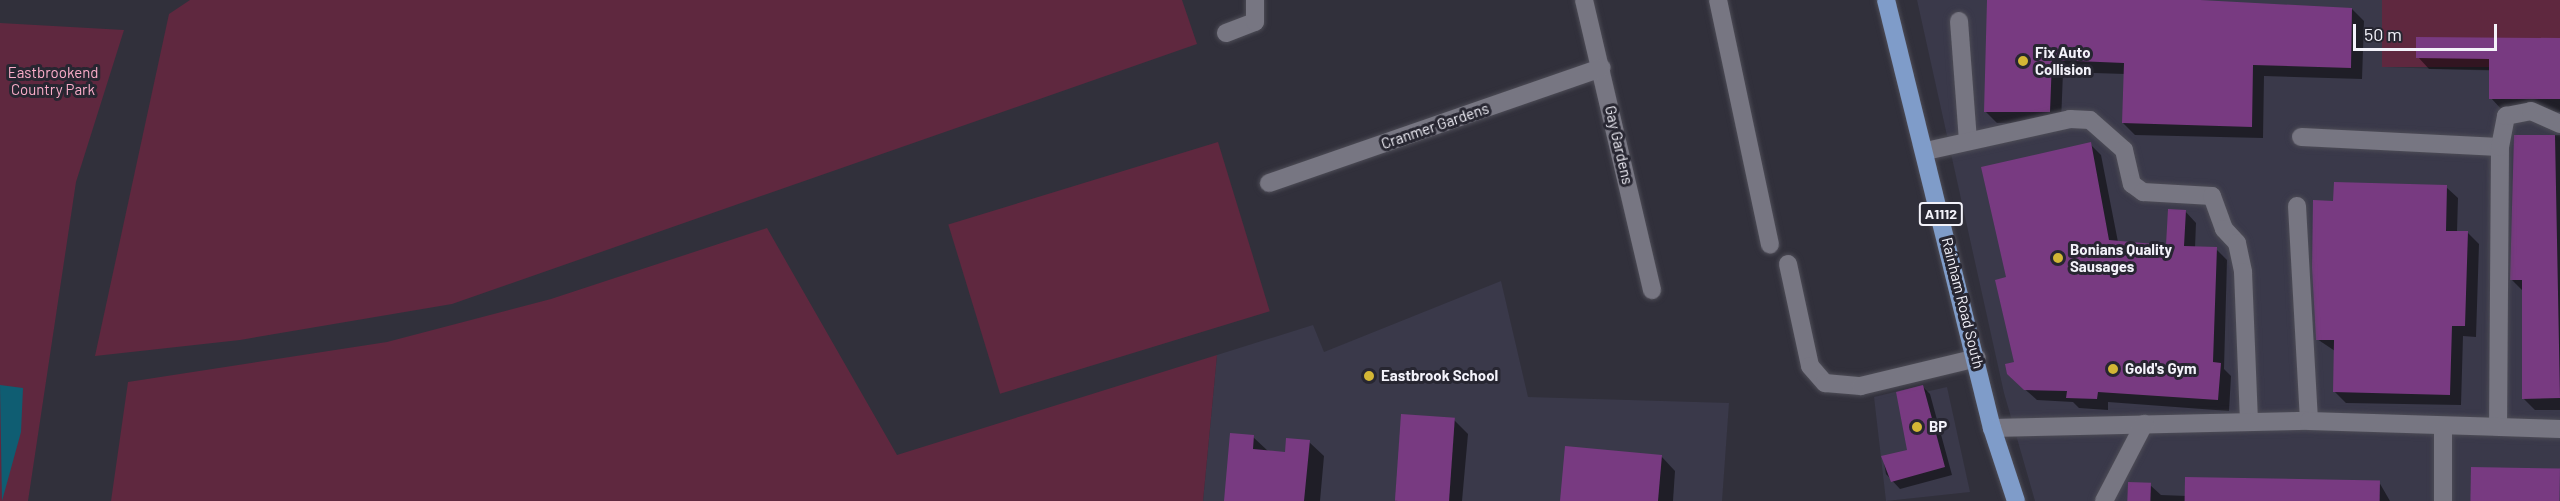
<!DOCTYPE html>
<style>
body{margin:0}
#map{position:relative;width:2560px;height:501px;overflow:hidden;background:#31303b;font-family:Barlow,sans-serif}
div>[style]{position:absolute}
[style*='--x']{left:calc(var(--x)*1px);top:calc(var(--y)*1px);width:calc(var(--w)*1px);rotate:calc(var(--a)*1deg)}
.built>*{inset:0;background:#3a394a}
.green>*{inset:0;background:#5f283f;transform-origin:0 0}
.water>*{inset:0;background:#0f5d72}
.shadow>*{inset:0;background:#0007}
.building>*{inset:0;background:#783a81;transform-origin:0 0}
.roads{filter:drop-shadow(0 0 2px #4d4c56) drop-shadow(0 0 2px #4d4c56)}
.minor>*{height:18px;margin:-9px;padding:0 9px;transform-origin:9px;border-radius:9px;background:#777682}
.major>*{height:18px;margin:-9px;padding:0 9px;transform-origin:9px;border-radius:9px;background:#7f9cc9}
.dots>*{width:16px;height:16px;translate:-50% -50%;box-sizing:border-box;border:3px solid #272631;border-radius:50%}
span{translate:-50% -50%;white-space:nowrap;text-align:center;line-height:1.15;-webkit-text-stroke:6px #272631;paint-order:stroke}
.shield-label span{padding:2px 4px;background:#272631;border:2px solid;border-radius:4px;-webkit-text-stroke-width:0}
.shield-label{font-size:14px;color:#f3f2fa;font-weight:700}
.poi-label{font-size:15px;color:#f3f2fa;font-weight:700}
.left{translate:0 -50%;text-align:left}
.park-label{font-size:15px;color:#faadc9}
.street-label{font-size:15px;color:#f3f2fa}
.scale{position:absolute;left:2353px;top:24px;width:144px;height:27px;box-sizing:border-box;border:3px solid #f3f2fa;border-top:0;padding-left:8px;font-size:18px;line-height:21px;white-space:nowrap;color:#f3f2fa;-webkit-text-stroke:4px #272631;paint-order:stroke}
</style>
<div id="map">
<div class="built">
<i style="clip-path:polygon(1917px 0,2382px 0,2384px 67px,2560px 73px,2560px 501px,2035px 501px,2004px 393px)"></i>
<i style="clip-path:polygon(1501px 281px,1528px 397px,1729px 403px,1722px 501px,1203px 501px,1217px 355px,1313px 325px,1324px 352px)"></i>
<i style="clip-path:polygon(1923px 385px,1925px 392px,1947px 387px,1970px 492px,1886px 501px,1874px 397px)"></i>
</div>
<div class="green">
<i style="clip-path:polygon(190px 0,1182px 0,1197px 44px,452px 304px,240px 340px,95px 356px,169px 14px)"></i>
<i style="left:2382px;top:0;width:178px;height:67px"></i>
<i style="clip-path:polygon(0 23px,124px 30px,76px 182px,28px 501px,0 501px)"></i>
<i style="left:1218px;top:142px;width:177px;height:282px;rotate:73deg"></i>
<i style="clip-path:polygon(767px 228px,897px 455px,1217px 355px,1203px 501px,111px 501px,128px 382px,387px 342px,551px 299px)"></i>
</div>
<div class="water">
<i style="clip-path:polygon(0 385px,23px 388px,21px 432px,2px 501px)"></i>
</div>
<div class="shadow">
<i style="clip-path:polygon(1988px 0,2352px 9px,2364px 21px,2362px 79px,2264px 76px,2263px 138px,2135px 135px,2123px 123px,2125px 74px,2063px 72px,2061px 123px,1997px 123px,1985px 111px)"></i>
<i style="clip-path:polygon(2560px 40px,2560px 112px,2502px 110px,2491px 98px,2491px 70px,2429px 69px,2418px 57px)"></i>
<i style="clip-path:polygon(2560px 135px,2560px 410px,2535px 410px,2523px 398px,2523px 291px,2512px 280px,2515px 136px)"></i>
<i style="clip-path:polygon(2090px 144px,2101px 155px,2118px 242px,2167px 247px,2185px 211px,2196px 223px,2195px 248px,2216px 249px,2227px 260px,2224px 369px,2231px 376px,2229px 411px,2108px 402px,2108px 410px,2079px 408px,2073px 402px,2037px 400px,2020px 385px,2008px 278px)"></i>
<i style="clip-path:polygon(2446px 187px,2458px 198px,2457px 232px,2467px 232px,2479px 244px,2476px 337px,2463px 336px,2461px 405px,2346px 403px,2334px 391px,2335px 351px,2317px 339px,2335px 202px)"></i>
<i style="clip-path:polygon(1923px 387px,1930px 394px,1952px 475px,1900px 489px,1886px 474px,1883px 457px,1908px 451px)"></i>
<i style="clip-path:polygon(1454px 420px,1468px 434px,1462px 501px,1395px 501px)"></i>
<i style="clip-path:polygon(1253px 437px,1268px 451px,1286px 454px,1309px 442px,1324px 456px,1320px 501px,1225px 501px)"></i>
<i style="clip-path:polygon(1661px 456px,1675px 471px,1673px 501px,1561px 501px)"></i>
<i style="clip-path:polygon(2379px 482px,2390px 501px,2129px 501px,2150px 485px,2161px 495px,2187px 496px)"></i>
</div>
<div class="building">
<i style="clip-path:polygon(1987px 0,2200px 0,2352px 8px,2351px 68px,2253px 65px,2252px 127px,2122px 123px,2124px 63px,2052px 60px,2050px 112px,1984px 112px)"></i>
<i style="clip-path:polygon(2416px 37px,2560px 38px,2560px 99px,2489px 99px,2489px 59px,2416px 58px)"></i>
<i style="clip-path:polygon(2514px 135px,2555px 135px,2560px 398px,2522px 399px,2522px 280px,2510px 280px)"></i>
<i style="clip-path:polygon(2091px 142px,2109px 240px,2166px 245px,2168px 209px,2186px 210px,2184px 246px,2217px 247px,2213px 362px,2221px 363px,2218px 400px,2098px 392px,2097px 399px,2066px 398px,2067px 391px,2024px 390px,2007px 374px,2005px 364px,2014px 362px,1995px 280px,2006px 277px,1981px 167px)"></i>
<i style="clip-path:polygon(2334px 182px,2447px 185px,2446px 231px,2468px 231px,2465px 326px,2452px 326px,2450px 395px,2333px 392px,2334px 340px,2316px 340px,2312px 268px,2313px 200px,2333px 201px)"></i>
<i style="clip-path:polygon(1923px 385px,1945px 467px,1891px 482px,1881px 456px,1907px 450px,1896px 392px)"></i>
<i style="left:1401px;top:414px;width:54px;height:87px;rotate:4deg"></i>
<i style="clip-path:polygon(1230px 433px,1254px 435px,1253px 449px,1285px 452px,1286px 438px,1310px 440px,1304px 501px,1224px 501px)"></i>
<i style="clip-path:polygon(1565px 446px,1662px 455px,1658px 501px,1560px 501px)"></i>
<i style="left:2471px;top:467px;width:89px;height:34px;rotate:1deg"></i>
<i style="left:2185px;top:477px;width:195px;height:24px;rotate:1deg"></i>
<i style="left:2128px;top:482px;width:23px;height:19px;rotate:2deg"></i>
</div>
<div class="roads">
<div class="minor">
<i style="--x:1584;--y:0;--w:298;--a:76.8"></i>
<i style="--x:1718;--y:0;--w:250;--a:78"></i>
<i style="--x:1959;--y:21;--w:119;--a:85.7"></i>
<i style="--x:1226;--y:33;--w:31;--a:-21"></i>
<i style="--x:1255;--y:22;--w:22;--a:-90"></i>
<i style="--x:2301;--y:137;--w:199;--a:2.9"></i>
<i style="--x:2500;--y:147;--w:278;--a:90.4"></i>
<i style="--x:2500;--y:147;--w:32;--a:-79"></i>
<i style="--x:2506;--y:116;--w:25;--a:-11"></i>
<i style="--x:2531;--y:111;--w:32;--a:24"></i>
<i style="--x:1926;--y:151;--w:148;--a:-12.5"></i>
<i style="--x:2070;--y:119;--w:20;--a:3"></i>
<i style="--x:2090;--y:120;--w:45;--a:41.4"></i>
<i style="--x:2124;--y:150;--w:35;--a:77"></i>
<i style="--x:2132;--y:184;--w:14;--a:36"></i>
<i style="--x:2143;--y:192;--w:69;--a:3.3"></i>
<i style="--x:2212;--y:196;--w:35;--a:70"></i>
<i style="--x:2224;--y:229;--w:19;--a:47"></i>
<i style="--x:2237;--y:243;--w:30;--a:78"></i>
<i style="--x:2243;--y:272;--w:150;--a:87.7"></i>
<i style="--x:1269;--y:183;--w:352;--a:-19.1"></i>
<i style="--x:2297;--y:206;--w:215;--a:86.8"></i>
<i style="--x:1788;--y:264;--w:104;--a:77.8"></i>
<i style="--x:1810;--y:366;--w:23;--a:49"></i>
<i style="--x:1825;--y:383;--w:36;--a:5"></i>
<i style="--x:1861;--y:386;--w:119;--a:-13.6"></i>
<i style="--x:1992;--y:428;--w:317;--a:-1.3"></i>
<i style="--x:2309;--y:421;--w:251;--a:1.8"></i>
<i style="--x:2104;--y:501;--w:87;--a:-62.5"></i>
<i style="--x:2443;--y:501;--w:75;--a:-90"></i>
</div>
<div class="major">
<i style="--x:1886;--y:0;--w:441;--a:76.1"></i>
<i style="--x:1992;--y:428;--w:77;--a:71.8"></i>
</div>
</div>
<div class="dots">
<i style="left:2023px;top:61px;background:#d3b635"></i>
<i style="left:2058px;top:258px;background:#d3b635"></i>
<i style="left:2113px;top:369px;background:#d3b635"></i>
<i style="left:1369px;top:376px;background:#d3b635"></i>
<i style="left:1917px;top:427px;background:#d3b635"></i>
</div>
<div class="shield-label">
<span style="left:1941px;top:214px">A1112</span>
</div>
<div class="poi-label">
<span class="left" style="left:2035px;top:61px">Fix Auto<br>Collision</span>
<span class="left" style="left:2070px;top:258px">Bonians Quality<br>Sausages</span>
<span class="left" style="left:2125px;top:369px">Gold's Gym</span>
<span class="left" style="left:1381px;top:376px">Eastbrook School</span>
<span class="left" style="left:1929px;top:427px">BP</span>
</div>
<div class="park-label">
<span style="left:53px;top:81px">Eastbrookend<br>Country Park</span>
</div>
<div class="street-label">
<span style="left:1435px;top:126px;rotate:-19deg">Cranmer Gardens</span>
<span style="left:1619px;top:145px;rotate:77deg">Gay Gardens</span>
<span style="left:1963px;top:303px;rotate:76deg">Rainham Road South</span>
</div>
<div class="scale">50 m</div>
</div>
